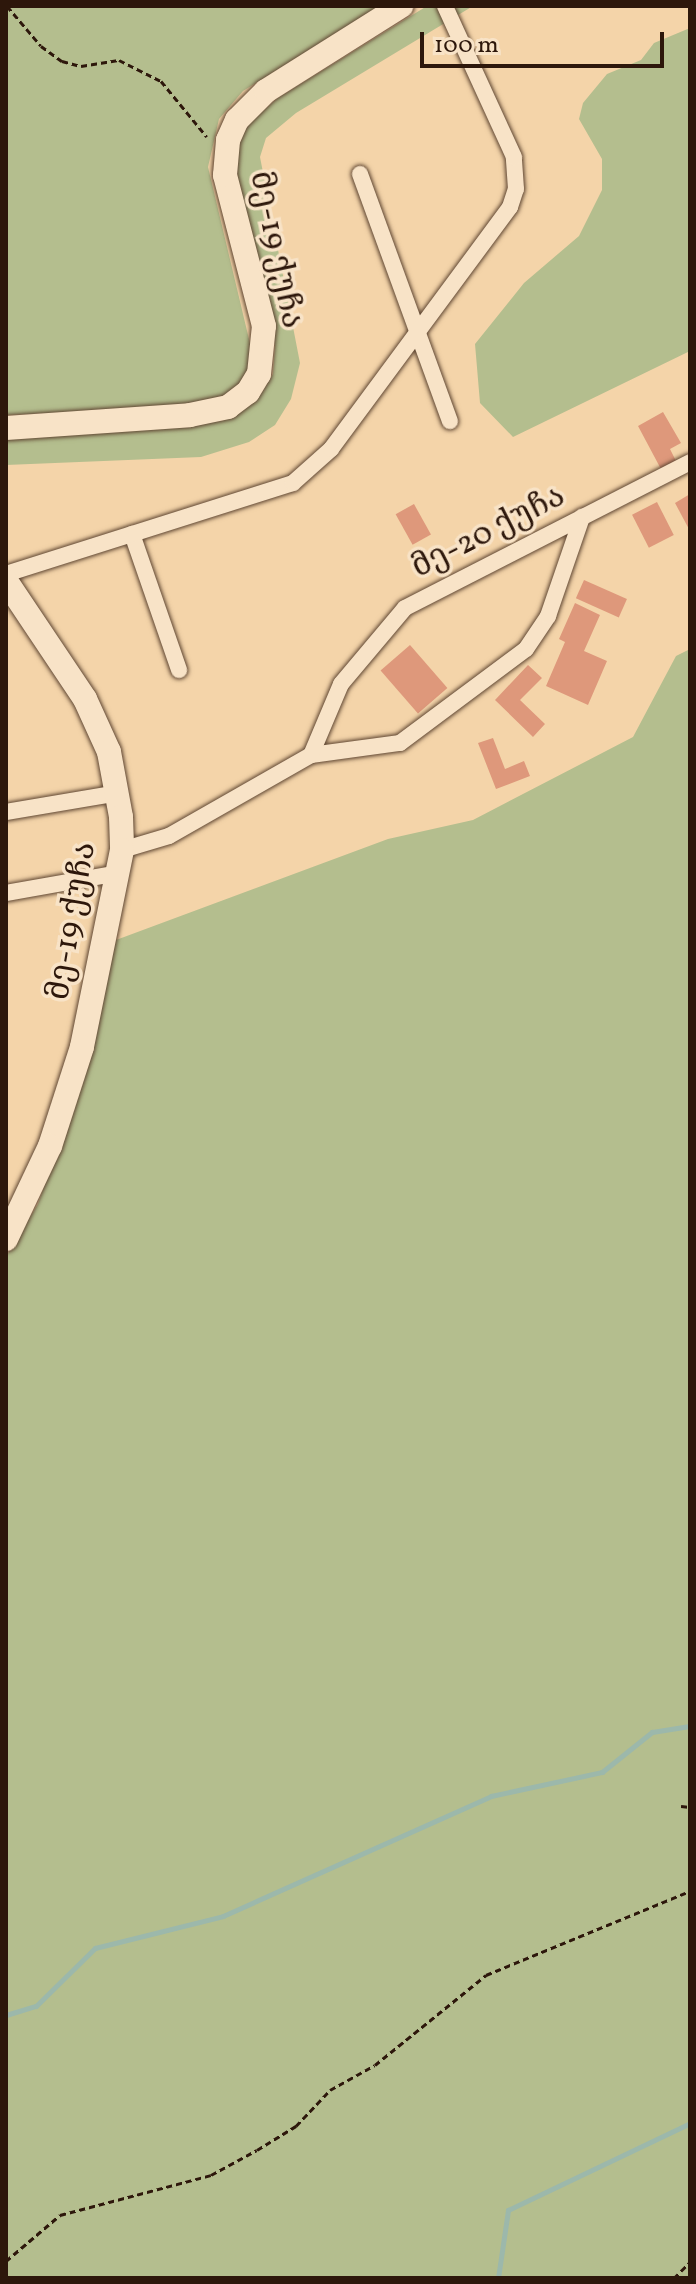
<!DOCTYPE html>
<meta charset="utf-8">
<style>
body{margin:0}
#map{position:relative;width:696px;height:2284px;overflow:hidden;background:#f4d4a9;font-family:Vollkorn,"Noto Serif Georgian",serif}
div>[style]{position:absolute}
[style*='--x']{left:calc(var(--x)*1px);top:calc(var(--y)*1px);width:calc(var(--w)*1px);rotate:calc(var(--a)*1deg)}
.green>*{inset:0;background:#b4be8e}
.stream>*{height:5px;margin:-2.5px;padding:0 2.5px;transform-origin:2.5px;border-radius:2.5px;background:#9cb8ab}
.building>*{inset:0;background:#de987b;transform-origin:0 0}
.path>*{height:3px;margin-top:-1.5px;transform-origin:0;background:repeating-linear-gradient(90deg,#2d170b 0 6px,transparent 0 10px)}
.roads{filter:drop-shadow(0 0 2px #5f4632) drop-shadow(0 0 2px #5f4632)}
.street>*{height:16px;margin:-8px;padding:0 8px;transform-origin:8px;border-radius:8px;background:#f8e3c7}
.secondary>*{height:24px;margin:-12px;padding:0 12px;transform-origin:12px;border-radius:12px;background:#f8e3c7}
span{translate:-50% -50%;white-space:nowrap;text-align:center;line-height:1.15;-webkit-text-stroke:7px #f8e3c7;paint-order:stroke}
.street-label{font-size:32px;color:#2d170b}
.frame{position:absolute;inset:0;border:8px solid #2d170b;pointer-events:none}
.scale{position:absolute;left:420px;top:32px;width:244px;height:36px;box-sizing:border-box;border:4px solid #2d170b;border-top:0;padding-left:10px;font-size:24px;line-height:28px;white-space:nowrap;color:#2d170b;-webkit-text-stroke:6px #f8e3c7;paint-order:stroke}
</style>
<div id="map">
<div class="green">
<i style="clip-path:polygon(6px 6px,381px 6px,243px 91px,219px 119px,208px 167px,253px 356px,241px 385px,228px 396px,198px 407px,6px 415px)"></i>
<i style="clip-path:polygon(427px 6px,473px 6px,296px 113px,266px 138px,260px 157px,300px 363px,291px 399px,275px 425px,249px 442px,201px 457px,6px 465px,6px 434px,222px 421px,261px 394px,273px 374px,275px 346px,234px 175px,235px 146px,249px 123px,278px 98px)"></i>
<i style="clip-path:polygon(690px 28px,690px 351px,513px 437px,480px 403px,475px 344px,524px 283px,579px 236px,602px 190px,602px 159px,579px 119px,583px 103px,607px 74px,641px 60px,654px 43px)"></i>
<i style="clip-path:polygon(690px 649px,690px 2278px,6px 2278px,6px 1257px,38px 1204px,82px 1078px,116px 940px,388px 839px,473px 820px,633px 737px,676px 656px)"></i>
</div>
<div class="stream">
<i style="--x:6;--y:2015;--w:31;--a:-17"></i>
<i style="--x:36;--y:2006;--w:83;--a:-44.5"></i>
<i style="--x:95;--y:1948;--w:132;--a:-14"></i>
<i style="--x:223;--y:1916;--w:294;--a:-24.1"></i>
<i style="--x:491;--y:1796;--w:114;--a:-12.2"></i>
<i style="--x:602;--y:1772;--w:64;--a:-38.7"></i>
<i style="--x:652;--y:1732;--w:38;--a:-9"></i>
<i style="--x:498;--y:2278;--w:69;--a:-81.6"></i>
<i style="--x:508;--y:2210;--w:202;--a:-25.5"></i>
</div>
<div class="building">
<i style="clip-path:polygon(663px 412px,681px 443px,670px 449px,677px 463px,662px 471px,638px 426px)"></i>
<i style="clip-path:polygon(690px 494px,690px 531px,675px 503px)"></i>
<i style="left:657px;top:502px;width:37px;height:28px;rotate:63deg"></i>
<i style="left:414px;top:504px;width:35px;height:21px;rotate:61deg"></i>
<i style="left:584px;top:580px;width:47px;height:20px;rotate:24deg"></i>
<i style="clip-path:polygon(575px 603px,600px 615px,584px 651px,607px 661px,588px 705px,546px 686px,565px 642px,559px 639px)"></i>
<i style="left:410px;top:645px;width:57px;height:39px;rotate:49deg"></i>
<i style="clip-path:polygon(528px 665px,542px 678px,520px 700px,545px 724px,533px 737px,495px 700px)"></i>
<i style="clip-path:polygon(493px 738px,505px 769px,524px 761px,530px 776px,496px 789px,478px 743px)"></i>
</div>
<div class="path">
<i style="--x:7;--y:6;--w:52;--a:49.6"></i>
<i style="--x:41;--y:46;--w:26;--a:36"></i>
<i style="--x:62;--y:61;--w:20;--a:15"></i>
<i style="--x:81;--y:66;--w:38;--a:-9"></i>
<i style="--x:119;--y:60;--w:47;--a:26.6"></i>
<i style="--x:161;--y:81;--w:72;--a:50.6"></i>
<i style="--x:681;--y:1806;--w:9;--a:6"></i>
<i style="--x:6;--y:2261;--w:71;--a:-40.4"></i>
<i style="--x:60;--y:2215;--w:156;--a:-14.8"></i>
<i style="--x:211;--y:2175;--w:52;--a:-28.5"></i>
<i style="--x:257;--y:2150;--w:46;--a:-31.6"></i>
<i style="--x:296;--y:2126;--w:50;--a:-46.6"></i>
<i style="--x:330;--y:2090;--w:51;--a:-29.1"></i>
<i style="--x:375;--y:2065;--w:143;--a:-39"></i>
<i style="--x:486;--y:1975;--w:221;--a:-22.4"></i>
<i style="--x:674;--y:2278;--w:23;--a:-45"></i>
</div>
<div class="roads">
<div class="street">
<i style="--x:360;--y:174;--w:263;--a:70"></i>
<i style="--x:132;--y:534;--w:144;--a:70.9"></i>
<i style="--x:6;--y:574;--w:301;--a:-17.6"></i>
<i style="--x:293;--y:483;--w:51;--a:-41.8"></i>
<i style="--x:331;--y:449;--w:301;--a:-53.5"></i>
<i style="--x:510;--y:207;--w:19;--a:-72"></i>
<i style="--x:516;--y:189;--w:32;--a:-94"></i>
<i style="--x:514;--y:157;--w:166;--a:-114.6"></i>
<i style="--x:311;--y:755;--w:90;--a:-7.7"></i>
<i style="--x:400;--y:743;--w:157;--a:-36.7"></i>
<i style="--x:526;--y:649;--w:40;--a:-56"></i>
<i style="--x:548;--y:616;--w:105;--a:-71"></i>
<i style="--x:6;--y:812;--w:114;--a:-9.6"></i>
<i style="--x:122;--y:850;--w:49;--a:-16.6"></i>
<i style="--x:169;--y:836;--w:163;--a:-29.7"></i>
<i style="--x:311;--y:755;--w:77;--a:-67.1"></i>
<i style="--x:341;--y:684;--w:99;--a:-49.9"></i>
<i style="--x:405;--y:608;--w:320;--a:-27.1"></i>
<i style="--x:6;--y:893;--w:114;--a:-10.1"></i>
</div>
<div class="secondary">
<i style="--x:6;--y:428;--w:184;--a:-4"></i>
<i style="--x:190;--y:415;--w:39;--a:-12"></i>
<i style="--x:228;--y:407;--w:25;--a:-37"></i>
<i style="--x:248;--y:392;--w:21;--a:-59"></i>
<i style="--x:259;--y:374;--w:48;--a:-84.1"></i>
<i style="--x:264;--y:326;--w:156;--a:-104.5"></i>
<i style="--x:225;--y:175;--w:35;--a:-85"></i>
<i style="--x:228;--y:140;--w:22;--a:-66"></i>
<i style="--x:237;--y:120;--w:41;--a:-45"></i>
<i style="--x:266;--y:91;--w:160;--a:-32.2"></i>
<i style="--x:6;--y:581;--w:142;--a:56.2"></i>
<i style="--x:85;--y:699;--w:58;--a:65.6"></i>
<i style="--x:109;--y:752;--w:66;--a:79.5"></i>
<i style="--x:121;--y:817;--w:33;--a:88"></i>
<i style="--x:122;--y:850;--w:201;--a:101.5"></i>
<i style="--x:82;--y:1047;--w:104;--a:107.9"></i>
<i style="--x:50;--y:1146;--w:103;--a:115.3"></i>
</div>
</div>
<div class="street-label">
<span style="left:275px;top:250px;rotate:78deg">მე-19 ქუჩა</span>
<span style="left:489px;top:533px;rotate:-27deg">მე-20 ქუჩა</span>
<span style="left:73px;top:921px;rotate:-80deg">მე-19 ქუჩა</span>
</div>
<div class="frame"></div>
<div class="scale">100 m</div>
</div>
